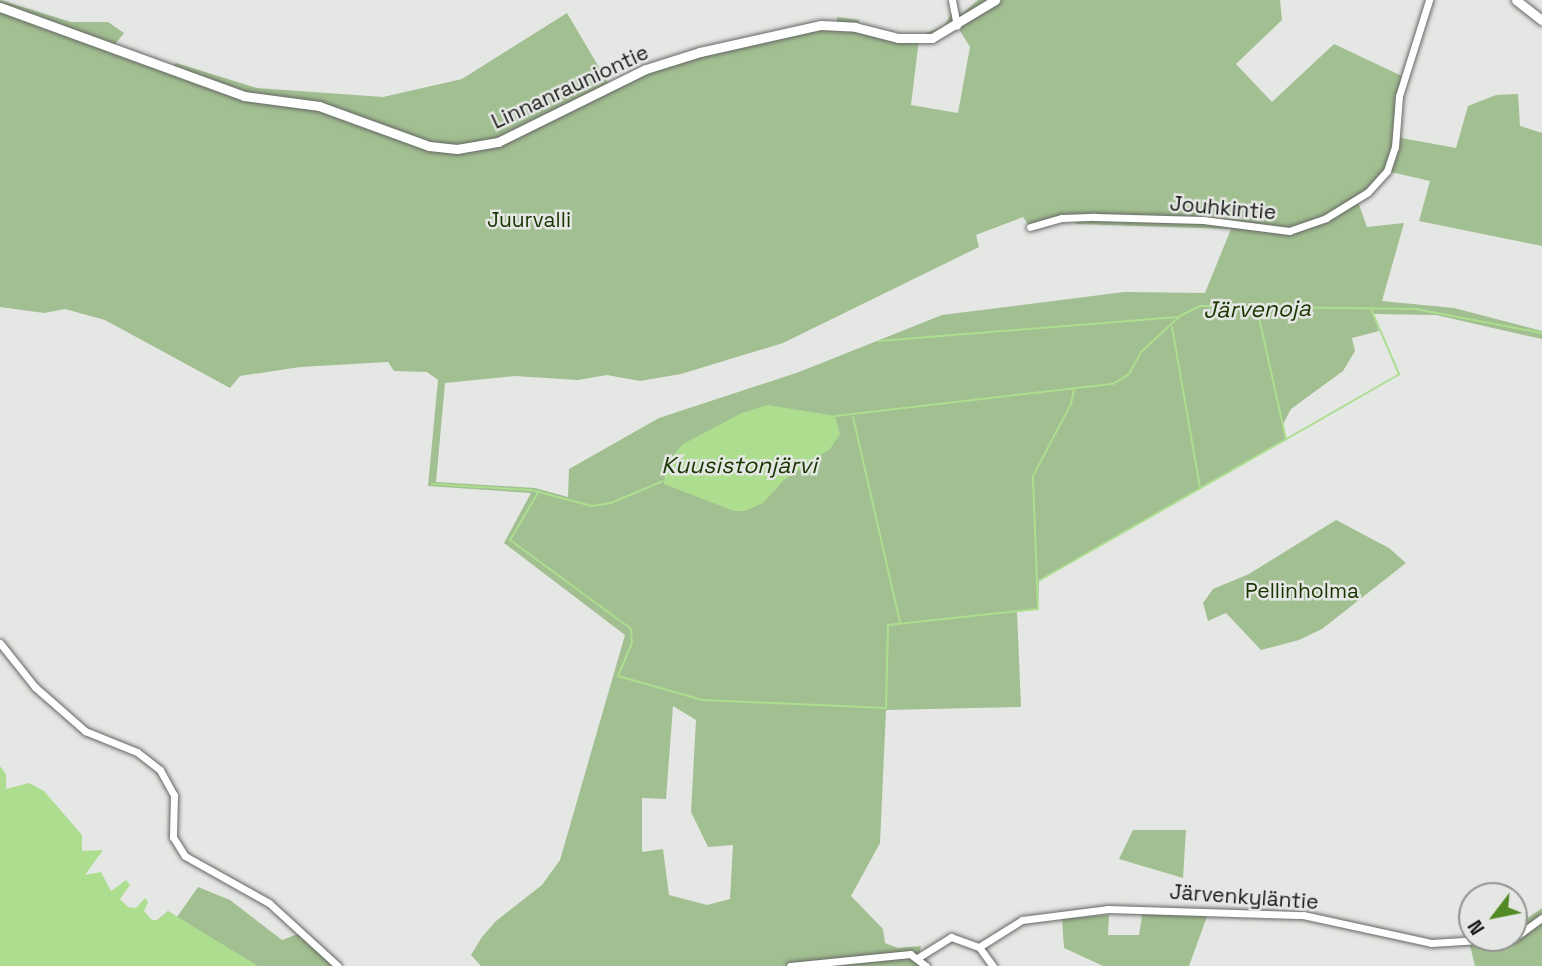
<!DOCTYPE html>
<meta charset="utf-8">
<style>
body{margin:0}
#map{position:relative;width:1542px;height:966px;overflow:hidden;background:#e5e7e4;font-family:"Space Grotesk",sans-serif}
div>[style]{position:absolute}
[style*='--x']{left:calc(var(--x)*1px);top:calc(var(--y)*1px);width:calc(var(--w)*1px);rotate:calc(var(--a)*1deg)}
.green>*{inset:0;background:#a2bf91}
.water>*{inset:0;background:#adde90}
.stream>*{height:2px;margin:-1px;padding:0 1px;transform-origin:1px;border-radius:1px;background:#adde90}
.roads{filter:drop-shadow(0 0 2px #656764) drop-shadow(0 0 2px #656764)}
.minor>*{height:7px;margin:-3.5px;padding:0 3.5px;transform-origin:3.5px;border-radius:3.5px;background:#fff}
.tertiary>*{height:9px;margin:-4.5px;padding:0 4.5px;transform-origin:4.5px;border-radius:4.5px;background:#fff}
span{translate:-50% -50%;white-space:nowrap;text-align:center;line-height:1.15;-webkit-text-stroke:5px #e5e7e4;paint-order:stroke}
.street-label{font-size:21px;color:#171817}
.park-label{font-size:21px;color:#183500}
.water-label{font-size:23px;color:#193600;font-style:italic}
.north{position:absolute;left:1458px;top:882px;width:70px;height:70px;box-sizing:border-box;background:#e5e7e4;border:2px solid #939492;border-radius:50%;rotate:238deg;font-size:19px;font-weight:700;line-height:28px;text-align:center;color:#171817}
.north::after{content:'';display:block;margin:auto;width:24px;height:32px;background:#528a25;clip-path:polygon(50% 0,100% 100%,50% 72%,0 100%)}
</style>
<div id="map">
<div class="green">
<i style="clip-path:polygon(evenodd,0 0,71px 22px,108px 22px,124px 33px,112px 48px,169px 69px,176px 63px,257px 88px,383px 97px,462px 79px,567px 13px,610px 86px,646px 69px,837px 24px,837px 17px,860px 20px,856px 26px,919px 39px,911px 105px,958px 113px,970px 47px,957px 26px,925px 39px,926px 33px,944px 26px,952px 12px,954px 21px,978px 0,1280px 0,1282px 20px,1236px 64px,1272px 102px,1334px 44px,1404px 77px,1396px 137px,1456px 148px,1468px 106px,1496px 95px,1518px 94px,1520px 126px,1542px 133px,1542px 246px,1419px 221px,1430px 181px,1387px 171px,1357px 199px,1367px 227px,1404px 223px,1382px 301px,1454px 308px,1542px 331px,1542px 339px,1436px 315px,1373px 314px,1379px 331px,1352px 338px,1355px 351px,1343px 371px,1291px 409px,1283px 424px,1286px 440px,1039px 581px,1038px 609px,1017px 612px,1021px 707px,886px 710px,880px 843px,851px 896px,883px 929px,885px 943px,898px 948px,921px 946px,919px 957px,926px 966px,481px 966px,471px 955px,482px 937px,496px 921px,542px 885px,560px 860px,625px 635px,504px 543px,531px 493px,428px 486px,438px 380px,427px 372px,394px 371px,388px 362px,300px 367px,240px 376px,230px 388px,105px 320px,65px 309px,44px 313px,0 307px,0 0,1023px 217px,1030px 227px,1078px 217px,1075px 224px,1231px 229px,1205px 293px,1124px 292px,942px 315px,799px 372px,659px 418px,569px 469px,568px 497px,535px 488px,436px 482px,445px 383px,515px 376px,578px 380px,607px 375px,640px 381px,681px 374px,783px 343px,979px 247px,976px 235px,1023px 217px,0 0,673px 706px,696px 720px,691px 812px,708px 847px,733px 845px,730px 899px,707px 905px,669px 895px,663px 849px,642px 852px,642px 798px,666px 799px,673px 706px)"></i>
<i style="clip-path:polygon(1336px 520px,1389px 548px,1406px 563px,1322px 629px,1299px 640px,1261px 650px,1226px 613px,1208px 621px,1203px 603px,1213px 589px,1249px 574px)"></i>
<i style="clip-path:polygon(1133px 830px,1186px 830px,1183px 878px,1119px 859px)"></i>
<i style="clip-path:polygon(198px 887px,230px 900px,282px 940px,303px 932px,338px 966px,216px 966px,156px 921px,168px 911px,177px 917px)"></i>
<i style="clip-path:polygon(1542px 908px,1542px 966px,1475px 966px,1469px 942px,1514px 938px,1514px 928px)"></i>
<i style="clip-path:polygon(1143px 909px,1209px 911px,1189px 966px,1103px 966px,1064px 948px,1062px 919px,1109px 915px,1108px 935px,1139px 935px)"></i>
</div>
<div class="water">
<i style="clip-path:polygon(768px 405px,835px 416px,840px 434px,830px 449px,785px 479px,763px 503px,745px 511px,734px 511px,664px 484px,666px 464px,683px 444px,742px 413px)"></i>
<i style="clip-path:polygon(0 766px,6px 774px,6px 789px,29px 783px,44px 791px,82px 835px,82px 851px,103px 850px,85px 875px,101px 872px,111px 891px,126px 880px,130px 885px,120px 899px,128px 907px,136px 908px,145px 898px,148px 902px,144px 911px,152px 920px,158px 920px,168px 911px,258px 966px,0 966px)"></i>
</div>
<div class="stream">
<i style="--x:1256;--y:304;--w:138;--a:77.5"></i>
<i style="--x:1172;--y:327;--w:162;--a:80.1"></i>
<i style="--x:879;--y:341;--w:300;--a:-4.6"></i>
<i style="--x:835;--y:416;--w:280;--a:-6.6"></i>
<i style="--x:1113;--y:384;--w:19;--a:-32"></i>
<i style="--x:1129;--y:374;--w:25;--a:-61"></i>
<i style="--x:1141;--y:352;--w:53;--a:-42.7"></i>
<i style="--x:1180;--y:316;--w:22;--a:-27"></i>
<i style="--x:1200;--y:306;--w:216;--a:0.8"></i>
<i style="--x:1416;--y:309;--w:128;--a:10.8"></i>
<i style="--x:853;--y:417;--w:211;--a:77.1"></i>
<i style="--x:432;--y:484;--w:99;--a:3.5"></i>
<i style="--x:531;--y:490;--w:63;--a:14.7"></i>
<i style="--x:592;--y:506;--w:19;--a:-9"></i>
<i style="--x:611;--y:503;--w:56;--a:-22.9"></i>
<i style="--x:539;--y:491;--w:57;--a:120.6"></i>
<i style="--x:510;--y:540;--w:150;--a:36.3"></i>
<i style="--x:631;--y:629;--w:14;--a:86"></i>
<i style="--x:632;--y:643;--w:36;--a:113"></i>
<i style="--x:618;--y:676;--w:87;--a:15.9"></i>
<i style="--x:702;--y:700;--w:184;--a:2.5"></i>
<i style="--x:886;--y:708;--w:83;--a:-88.6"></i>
<i style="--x:888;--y:625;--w:151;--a:-6.1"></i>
<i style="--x:1038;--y:609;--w:133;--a:-92.2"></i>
<i style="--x:1033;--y:476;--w:81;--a:-62.2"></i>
<i style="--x:1071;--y:404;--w:16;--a:-79"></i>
<i style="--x:1040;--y:580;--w:414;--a:-29.8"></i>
<i style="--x:1399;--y:374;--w:71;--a:-113.3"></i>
</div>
<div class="roads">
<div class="minor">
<i style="--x:952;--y:0;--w:26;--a:79"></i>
<i style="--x:1030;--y:227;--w:33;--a:-16"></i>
<i style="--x:1062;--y:218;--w:33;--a:-2"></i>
<i style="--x:1095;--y:217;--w:108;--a:1.6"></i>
<i style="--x:1203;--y:220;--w:87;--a:7.3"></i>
<i style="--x:1289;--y:231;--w:39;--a:-19"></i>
<i style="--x:1326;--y:218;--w:49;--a:-31.8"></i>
<i style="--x:1368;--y:192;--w:28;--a:-48"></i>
<i style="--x:1387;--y:171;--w:25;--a:-72"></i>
<i style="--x:1395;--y:147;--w:51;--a:-85.5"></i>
<i style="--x:1399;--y:96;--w:101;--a:-72.6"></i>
<i style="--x:0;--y:643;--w:56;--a:51.5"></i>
<i style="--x:35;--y:687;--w:67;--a:41.3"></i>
<i style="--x:85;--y:731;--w:56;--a:22"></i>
<i style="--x:137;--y:752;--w:29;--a:38"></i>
<i style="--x:160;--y:770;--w:29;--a:61"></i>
<i style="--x:174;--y:795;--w:42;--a:91.4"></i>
<i style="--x:173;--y:837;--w:22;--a:58"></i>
<i style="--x:185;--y:856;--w:96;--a:29.2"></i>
<i style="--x:269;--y:903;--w:93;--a:42.4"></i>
<i style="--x:1514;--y:938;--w:34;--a:-36"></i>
<i style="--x:979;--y:947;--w:51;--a:-32.1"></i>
<i style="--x:1022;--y:920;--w:87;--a:-7.3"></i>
<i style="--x:1108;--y:909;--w:195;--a:1.8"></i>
<i style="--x:1303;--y:915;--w:131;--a:12.3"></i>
<i style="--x:1431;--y:943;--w:82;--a:-3.5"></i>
<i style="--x:919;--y:957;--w:38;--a:-32"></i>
<i style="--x:951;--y:937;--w:30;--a:20"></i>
<i style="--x:979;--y:947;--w:24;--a:54"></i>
<i style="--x:790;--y:966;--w:121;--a:-5.7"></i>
<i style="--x:910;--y:954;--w:20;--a:37"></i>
</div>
<div class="tertiary">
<i style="--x:1516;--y:0;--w:33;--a:38"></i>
<i style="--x:0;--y:7;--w:260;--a:20"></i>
<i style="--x:244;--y:96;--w:76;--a:7.6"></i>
<i style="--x:319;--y:106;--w:117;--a:20"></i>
<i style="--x:429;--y:146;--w:28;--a:6"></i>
<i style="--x:457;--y:149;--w:42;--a:-9.7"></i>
<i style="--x:498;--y:142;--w:165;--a:-26.3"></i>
<i style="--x:646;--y:69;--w:57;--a:-17.5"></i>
<i style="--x:700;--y:52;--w:124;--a:-12.6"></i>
<i style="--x:821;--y:25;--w:34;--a:3"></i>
<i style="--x:855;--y:27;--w:44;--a:14.3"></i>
<i style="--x:898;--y:38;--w:34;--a:0"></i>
<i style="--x:932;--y:38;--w:74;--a:-31.1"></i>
</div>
</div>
<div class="street-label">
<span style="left:570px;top:87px;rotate:-25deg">Linnanrauniontie</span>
<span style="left:1223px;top:208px;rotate:5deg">Jouhkintie</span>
<span style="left:1244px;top:897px;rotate:4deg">Järvenkyläntie</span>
</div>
<div class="park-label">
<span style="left:529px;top:220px">Juurvalli</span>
<span style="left:1302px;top:591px">Pellinholma</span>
</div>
<div class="water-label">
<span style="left:1257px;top:309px;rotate:-1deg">Järvenoja</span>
<span style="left:739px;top:465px">Kuusistonjärvi</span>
</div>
<div class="north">N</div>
</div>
